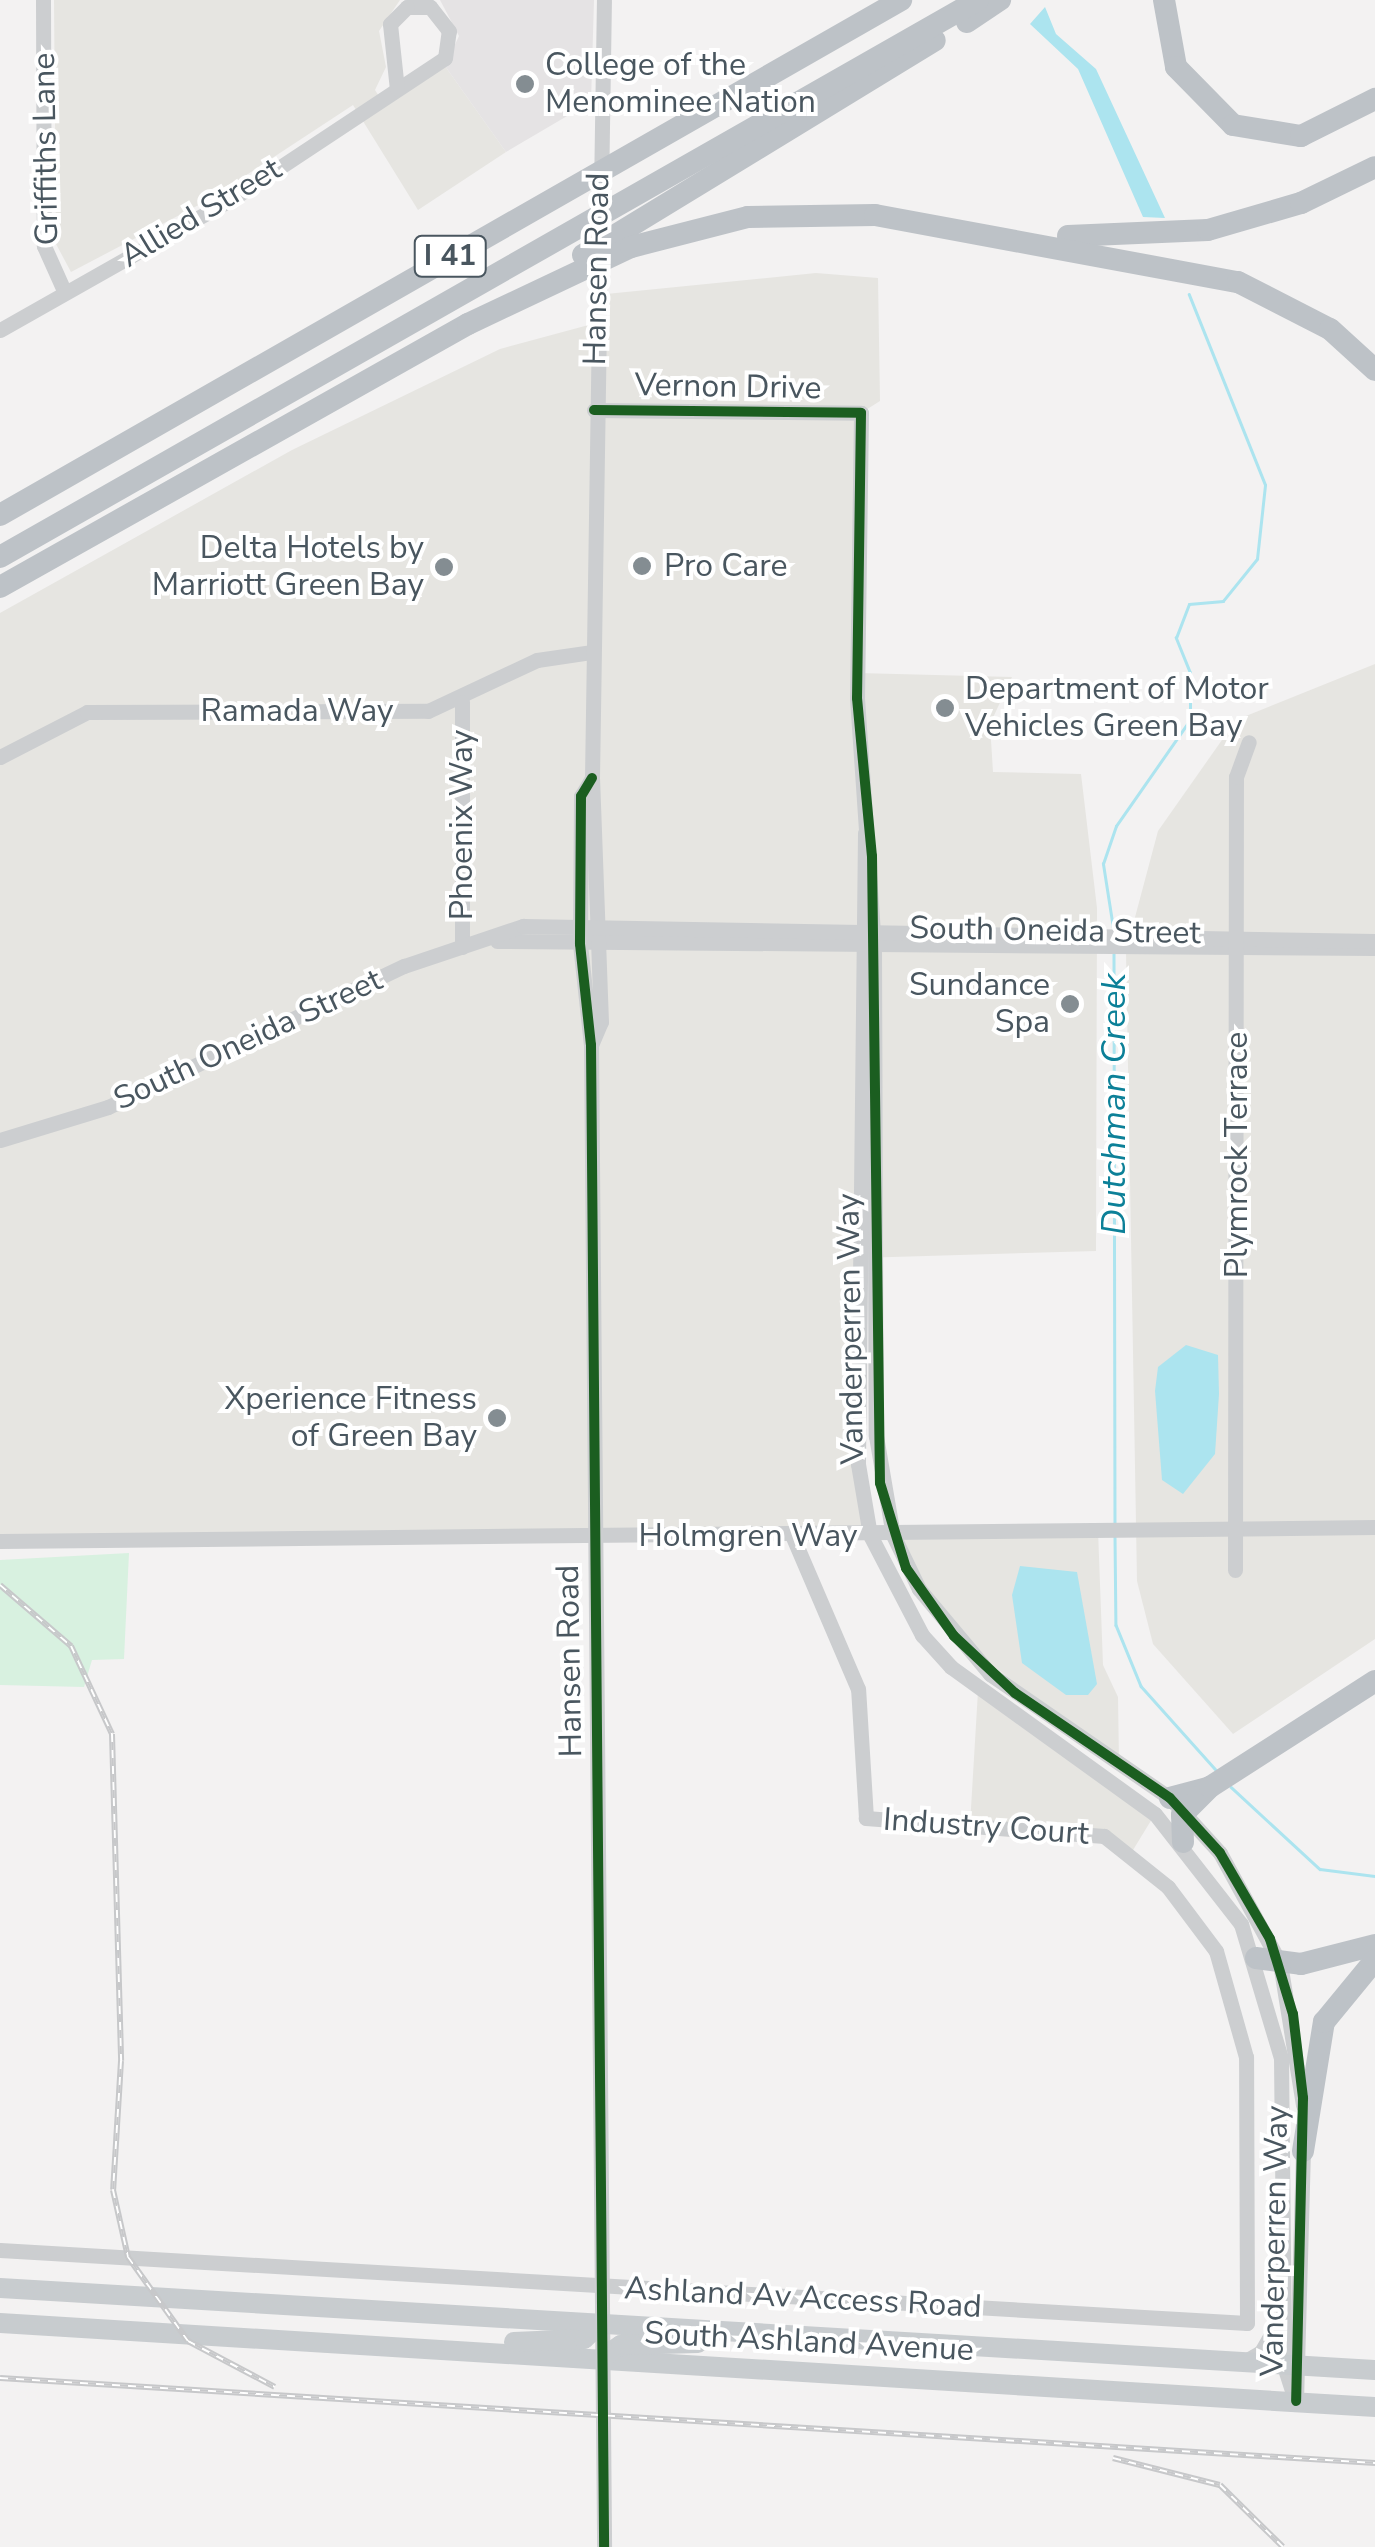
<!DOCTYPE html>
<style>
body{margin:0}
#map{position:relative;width:1375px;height:2547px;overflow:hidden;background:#f3f2f2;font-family:"Nunito Sans",sans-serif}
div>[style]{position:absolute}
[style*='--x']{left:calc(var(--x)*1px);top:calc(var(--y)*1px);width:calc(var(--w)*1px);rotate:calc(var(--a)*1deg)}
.commercial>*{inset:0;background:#e6e5e1}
.education>*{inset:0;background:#e5e3e4}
.green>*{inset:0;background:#d8f1e0}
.water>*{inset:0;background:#ace4ef}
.stream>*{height:2.5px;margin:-1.25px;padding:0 1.25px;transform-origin:1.25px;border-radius:1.25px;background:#ace4ef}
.minor>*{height:15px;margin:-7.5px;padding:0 7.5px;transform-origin:7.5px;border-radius:7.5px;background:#ccced0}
.major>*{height:20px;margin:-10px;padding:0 10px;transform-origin:10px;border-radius:10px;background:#c8cccf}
.highway>*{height:22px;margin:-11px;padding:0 11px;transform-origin:11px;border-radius:11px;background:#bdc2c7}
.rail>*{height:6px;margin-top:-3px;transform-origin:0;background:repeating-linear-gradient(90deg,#fff 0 8px,#c7c8ca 0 16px);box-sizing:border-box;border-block:2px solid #c7c8ca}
.cycleway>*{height:10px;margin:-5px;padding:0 5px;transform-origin:5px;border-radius:5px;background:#1b5e20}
.dots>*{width:28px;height:28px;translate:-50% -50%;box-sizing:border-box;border:5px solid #fff;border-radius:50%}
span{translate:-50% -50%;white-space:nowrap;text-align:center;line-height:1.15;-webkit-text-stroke:8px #fff;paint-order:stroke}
.shield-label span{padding:2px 8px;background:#fff;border:2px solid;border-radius:8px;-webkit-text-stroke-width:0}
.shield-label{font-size:30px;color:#49565f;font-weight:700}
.poi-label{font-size:32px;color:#49565f}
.left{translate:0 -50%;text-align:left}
.right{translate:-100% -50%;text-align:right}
.street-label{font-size:32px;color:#49565f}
.water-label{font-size:35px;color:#0c8098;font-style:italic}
</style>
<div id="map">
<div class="commercial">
<i style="clip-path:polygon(54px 0,400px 0,379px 31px,386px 67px,375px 90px,385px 106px,445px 66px,506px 152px,418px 210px,353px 105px,210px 199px,71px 272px,56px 244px)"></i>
<i style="clip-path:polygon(816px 273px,878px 278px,880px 401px,861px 413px,858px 673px,1012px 677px,990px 724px,993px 772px,1081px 774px,1097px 908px,1096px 1251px,859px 1258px,858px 1464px,870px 1535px,0 1541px,0 613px,292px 450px,500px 349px,596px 323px,596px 295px)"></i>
<i style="clip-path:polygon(1375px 664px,1375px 1639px,1233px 1734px,1153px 1644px,1137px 1581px,1126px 951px,1158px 831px,1236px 720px)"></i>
<i style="clip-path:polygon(1098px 1530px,1103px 1665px,1118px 1697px,1119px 1762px,954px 1636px,893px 1535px)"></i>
<i style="clip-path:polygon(978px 1691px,1155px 1814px,1130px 1855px,1115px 1843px,970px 1825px)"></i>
</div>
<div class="education">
<i style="clip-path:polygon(440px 0,594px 0,591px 102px,506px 152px,445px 66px,459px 36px)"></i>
</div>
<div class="green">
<i style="clip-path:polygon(129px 1553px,124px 1659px,92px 1660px,84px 1687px,0 1685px,0 1560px)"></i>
</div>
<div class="water">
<i style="clip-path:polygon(1045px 7px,1056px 34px,1096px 69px,1165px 218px,1143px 217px,1078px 69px,1030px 24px)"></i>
<i style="clip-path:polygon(1186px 1345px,1218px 1355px,1219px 1394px,1215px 1454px,1183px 1494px,1162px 1480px,1155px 1391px,1158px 1367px)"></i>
<i style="clip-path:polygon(1020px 1566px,1077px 1572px,1097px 1684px,1088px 1695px,1066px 1695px,1022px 1663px,1012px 1595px)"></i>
</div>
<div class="stream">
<i style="--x:1113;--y:928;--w:65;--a:-98.9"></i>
<i style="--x:1103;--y:864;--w:40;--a:-71.1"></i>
<i style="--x:1116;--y:826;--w:129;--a:-55.1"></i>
<i style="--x:1190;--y:720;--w:47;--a:-90"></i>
<i style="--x:1190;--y:673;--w:38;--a:-112"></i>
<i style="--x:1176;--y:638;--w:36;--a:-69"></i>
<i style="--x:1189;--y:604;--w:34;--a:-5"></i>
<i style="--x:1223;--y:601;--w:54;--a:-51"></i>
<i style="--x:1257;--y:559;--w:74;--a:-83.8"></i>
<i style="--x:1265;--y:485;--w:205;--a:-111.8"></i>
<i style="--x:1114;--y:951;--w:572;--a:89.9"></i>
<i style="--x:1115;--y:1536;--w:89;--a:89.4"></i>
<i style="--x:1116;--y:1625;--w:66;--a:67.7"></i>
<i style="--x:1141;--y:1686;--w:113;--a:48.2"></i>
<i style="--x:1231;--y:1787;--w:121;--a:42.7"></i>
<i style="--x:1320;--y:1869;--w:55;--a:7.3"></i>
</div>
<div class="minor">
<i style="--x:43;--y:0;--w:246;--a:89.8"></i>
<i style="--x:44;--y:246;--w:51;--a:65.9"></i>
<i style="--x:0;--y:330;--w:266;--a:-29.5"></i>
<i style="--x:232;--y:199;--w:255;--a:-33.5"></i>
<i style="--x:445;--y:58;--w:27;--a:-82"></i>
<i style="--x:449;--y:31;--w:31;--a:-128"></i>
<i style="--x:430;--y:7;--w:23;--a:180"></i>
<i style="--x:407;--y:7;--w:24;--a:135"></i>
<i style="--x:390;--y:24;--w:65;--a:83.9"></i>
<i style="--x:594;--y:410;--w:267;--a:0.6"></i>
<i style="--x:861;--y:413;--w:285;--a:90.8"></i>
<i style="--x:857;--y:698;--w:251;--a:86.1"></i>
<i style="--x:874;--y:948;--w:488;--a:89.8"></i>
<i style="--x:876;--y:1436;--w:100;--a:80.3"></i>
<i style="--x:893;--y:1535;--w:60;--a:64.3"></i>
<i style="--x:919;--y:1589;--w:111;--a:50.1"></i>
<i style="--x:990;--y:1674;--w:219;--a:34.6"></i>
<i style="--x:1170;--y:1798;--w:74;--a:47.7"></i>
<i style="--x:1220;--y:1853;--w:125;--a:61.4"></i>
<i style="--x:1280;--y:1963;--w:144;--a:80.8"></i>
<i style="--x:0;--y:757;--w:98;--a:-27.3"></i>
<i style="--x:87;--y:712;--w:341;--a:-0.2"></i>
<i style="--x:428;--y:711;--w:120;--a:-25.1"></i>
<i style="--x:537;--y:660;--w:56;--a:-8.3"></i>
<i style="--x:592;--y:778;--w:21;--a:121"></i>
<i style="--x:581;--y:796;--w:148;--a:90.4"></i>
<i style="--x:580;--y:944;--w:102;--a:83.8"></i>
<i style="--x:591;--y:1045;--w:1502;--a:89.5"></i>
<i style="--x:865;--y:833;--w:631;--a:90.64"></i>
<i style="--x:858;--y:1464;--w:72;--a:80.4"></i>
<i style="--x:870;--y:1535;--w:113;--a:62.5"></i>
<i style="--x:922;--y:1635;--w:43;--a:47.8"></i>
<i style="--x:951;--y:1667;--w:251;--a:35.8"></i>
<i style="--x:1155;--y:1814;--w:140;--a:52"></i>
<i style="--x:1241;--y:1924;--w:140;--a:73.4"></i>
<i style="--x:1281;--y:2058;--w:308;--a:89.4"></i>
<i style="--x:1284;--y:2366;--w:36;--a:72"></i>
<i style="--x:497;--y:941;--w:878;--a:0.46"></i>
<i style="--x:462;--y:947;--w:245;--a:-90"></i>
<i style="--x:591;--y:1045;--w:25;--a:-67"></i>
<i style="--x:601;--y:1022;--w:244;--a:-92.1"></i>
<i style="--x:592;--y:778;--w:778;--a:-89.12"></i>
<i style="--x:0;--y:1140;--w:113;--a:-17"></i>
<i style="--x:108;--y:1107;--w:328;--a:-25.5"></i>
<i style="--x:404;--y:966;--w:126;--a:-18.6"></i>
<i style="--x:523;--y:926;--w:852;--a:1.01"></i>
<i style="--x:0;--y:1541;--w:1375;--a:-0.58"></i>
<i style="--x:1235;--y:1570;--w:793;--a:-89.93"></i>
<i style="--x:1236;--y:777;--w:37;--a:-70"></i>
<i style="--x:0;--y:2250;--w:1249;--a:3.35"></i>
<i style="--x:1247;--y:2323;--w:266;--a:-90.2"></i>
<i style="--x:1246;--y:2057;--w:110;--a:-105.8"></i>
<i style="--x:1216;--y:1951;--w:80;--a:-126.9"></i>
<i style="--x:1168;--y:1887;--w:82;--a:-141.4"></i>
<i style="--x:1104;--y:1836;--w:239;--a:-175.7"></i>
<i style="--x:866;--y:1818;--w:129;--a:-93.5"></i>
<i style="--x:858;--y:1689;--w:168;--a:-113.2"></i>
<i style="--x:1242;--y:2363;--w:22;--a:-30"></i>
<i style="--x:1261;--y:2352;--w:39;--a:-60"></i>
<i style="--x:1296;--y:2401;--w:258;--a:-88.4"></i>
</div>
<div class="major">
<i style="--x:0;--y:2288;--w:1377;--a:3.41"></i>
<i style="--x:0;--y:2323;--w:1378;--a:3.5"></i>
<i style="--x:514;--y:2342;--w:70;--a:-2.5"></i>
<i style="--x:584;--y:2339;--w:22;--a:-43"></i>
<i style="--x:600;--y:2359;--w:25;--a:-34"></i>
<i style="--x:621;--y:2345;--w:77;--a:-1.5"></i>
</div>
<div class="highway">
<i style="--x:1164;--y:0;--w:68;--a:79.8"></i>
<i style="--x:1176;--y:67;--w:81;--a:45.5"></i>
<i style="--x:1233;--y:125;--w:69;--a:9.2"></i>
<i style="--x:1301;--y:136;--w:83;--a:-26.6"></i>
<i style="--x:967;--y:22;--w:40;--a:-34"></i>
<i style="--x:1068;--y:236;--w:140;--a:-2.5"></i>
<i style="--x:1208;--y:230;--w:97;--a:-16.2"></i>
<i style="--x:1301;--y:203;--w:82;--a:-25.9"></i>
<i style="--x:583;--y:255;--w:412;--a:-31.4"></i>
<i style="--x:0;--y:515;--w:1038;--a:-29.75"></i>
<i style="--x:0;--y:557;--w:1125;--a:-29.66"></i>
<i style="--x:0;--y:587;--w:537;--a:-29.33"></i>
<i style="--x:468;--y:324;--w:180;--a:-25.3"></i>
<i style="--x:631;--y:247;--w:121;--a:-14.4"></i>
<i style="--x:748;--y:217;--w:127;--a:-0.9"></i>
<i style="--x:875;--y:215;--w:369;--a:10.5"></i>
<i style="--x:1238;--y:282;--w:103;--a:27.1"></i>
<i style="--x:1330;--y:329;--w:61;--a:42.3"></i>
<i style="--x:1170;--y:1798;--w:38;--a:-15"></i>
<i style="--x:1183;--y:1842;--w:27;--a:-92"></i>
<i style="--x:1182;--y:1815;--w:40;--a:-45"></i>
<i style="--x:1210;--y:1787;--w:196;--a:-32.7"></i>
<i style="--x:1256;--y:1958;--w:45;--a:7.6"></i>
<i style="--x:1301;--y:1964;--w:76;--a:-14.4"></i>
<i style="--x:1303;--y:2151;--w:131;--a:-80.8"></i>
<i style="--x:1324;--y:2022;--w:80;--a:-50.6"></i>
</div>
<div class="rail">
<i style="--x:0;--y:1585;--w:94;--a:40.7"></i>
<i style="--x:71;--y:1646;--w:97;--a:65"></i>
<i style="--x:112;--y:1734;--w:327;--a:88.4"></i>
<i style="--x:121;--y:2061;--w:129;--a:93.5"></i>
<i style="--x:113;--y:2190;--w:69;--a:77.4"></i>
<i style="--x:128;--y:2257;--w:103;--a:54.5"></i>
<i style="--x:188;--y:2341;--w:98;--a:27.9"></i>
<i style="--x:0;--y:2378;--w:1378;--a:3.54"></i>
<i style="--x:1113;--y:2458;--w:110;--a:14.2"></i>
<i style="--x:1220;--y:2485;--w:88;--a:44.5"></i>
</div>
<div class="cycleway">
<i style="--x:594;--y:410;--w:267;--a:0.6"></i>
<i style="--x:861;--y:413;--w:285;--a:90.8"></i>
<i style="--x:857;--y:698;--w:159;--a:84.6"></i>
<i style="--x:872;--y:856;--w:627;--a:89.27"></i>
<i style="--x:880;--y:1483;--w:89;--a:73"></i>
<i style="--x:906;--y:1568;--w:83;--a:54.8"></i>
<i style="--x:954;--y:1636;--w:83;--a:43.1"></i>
<i style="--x:1015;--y:1693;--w:187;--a:34.1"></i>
<i style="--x:1170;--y:1798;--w:74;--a:47.7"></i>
<i style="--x:1220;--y:1853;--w:99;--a:59.8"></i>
<i style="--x:1270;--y:1939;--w:78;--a:73"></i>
<i style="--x:1293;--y:2014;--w:85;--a:83.2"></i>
<i style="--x:1303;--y:2098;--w:303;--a:91.3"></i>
<i style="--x:592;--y:778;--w:21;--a:121"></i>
<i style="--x:581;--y:796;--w:148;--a:90.4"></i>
<i style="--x:580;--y:944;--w:102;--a:83.8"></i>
<i style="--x:591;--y:1045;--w:1502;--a:89.5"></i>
</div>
<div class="dots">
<i style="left:525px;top:84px;background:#848d92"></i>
<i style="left:642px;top:566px;background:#848d92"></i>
<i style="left:444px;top:567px;background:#848d92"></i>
<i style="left:945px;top:708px;background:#848d92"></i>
<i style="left:1070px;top:1004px;background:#848d92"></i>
<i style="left:497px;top:1418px;background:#848d92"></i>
</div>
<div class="shield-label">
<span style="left:450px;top:256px">I 41</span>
</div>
<div class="poi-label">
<span class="left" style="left:545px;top:84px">College of the<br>Menominee Nation</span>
<span class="right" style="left:424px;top:567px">Delta Hotels by<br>Marriott Green Bay</span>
<span class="left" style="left:664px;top:566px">Pro Care</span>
<span class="left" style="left:965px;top:708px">Department of Motor<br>Vehicles Green Bay</span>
<span class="right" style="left:1050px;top:1004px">Sundance<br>Spa</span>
<span class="right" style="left:477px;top:1418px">Xperience Fitness<br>of Green Bay</span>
</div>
<div class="street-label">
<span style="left:46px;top:149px;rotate:-91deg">Griffiths Lane</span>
<span style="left:201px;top:213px;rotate:-31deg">Allied Street</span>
<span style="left:597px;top:269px;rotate:-89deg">Hansen Road</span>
<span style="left:728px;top:387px;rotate:1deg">Vernon Drive</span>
<span style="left:297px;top:711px">Ramada Way</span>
<span style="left:462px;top:825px;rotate:-90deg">Phoenix Way</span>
<span style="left:1055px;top:931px;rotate:1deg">South Oneida Street</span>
<span style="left:248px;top:1040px;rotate:-25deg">South Oneida Street</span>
<span style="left:1237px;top:1155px;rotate:-90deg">Plymrock Terrace</span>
<span style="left:851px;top:1329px;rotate:-91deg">Vanderperren Way</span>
<span style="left:748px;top:1536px">Holmgren Way</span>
<span style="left:570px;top:1661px;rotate:-91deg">Hansen Road</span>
<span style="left:986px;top:1827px;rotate:4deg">Industry Court</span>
<span style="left:1275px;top:2241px;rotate:-89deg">Vanderperren Way</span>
<span style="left:803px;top:2298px;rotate:3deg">Ashland Av Access Road</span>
<span style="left:809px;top:2342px;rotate:3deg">South Ashland Avenue</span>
</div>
<div class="water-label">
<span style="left:1114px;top:1104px;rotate:-90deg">Dutchman Creek</span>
</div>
</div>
